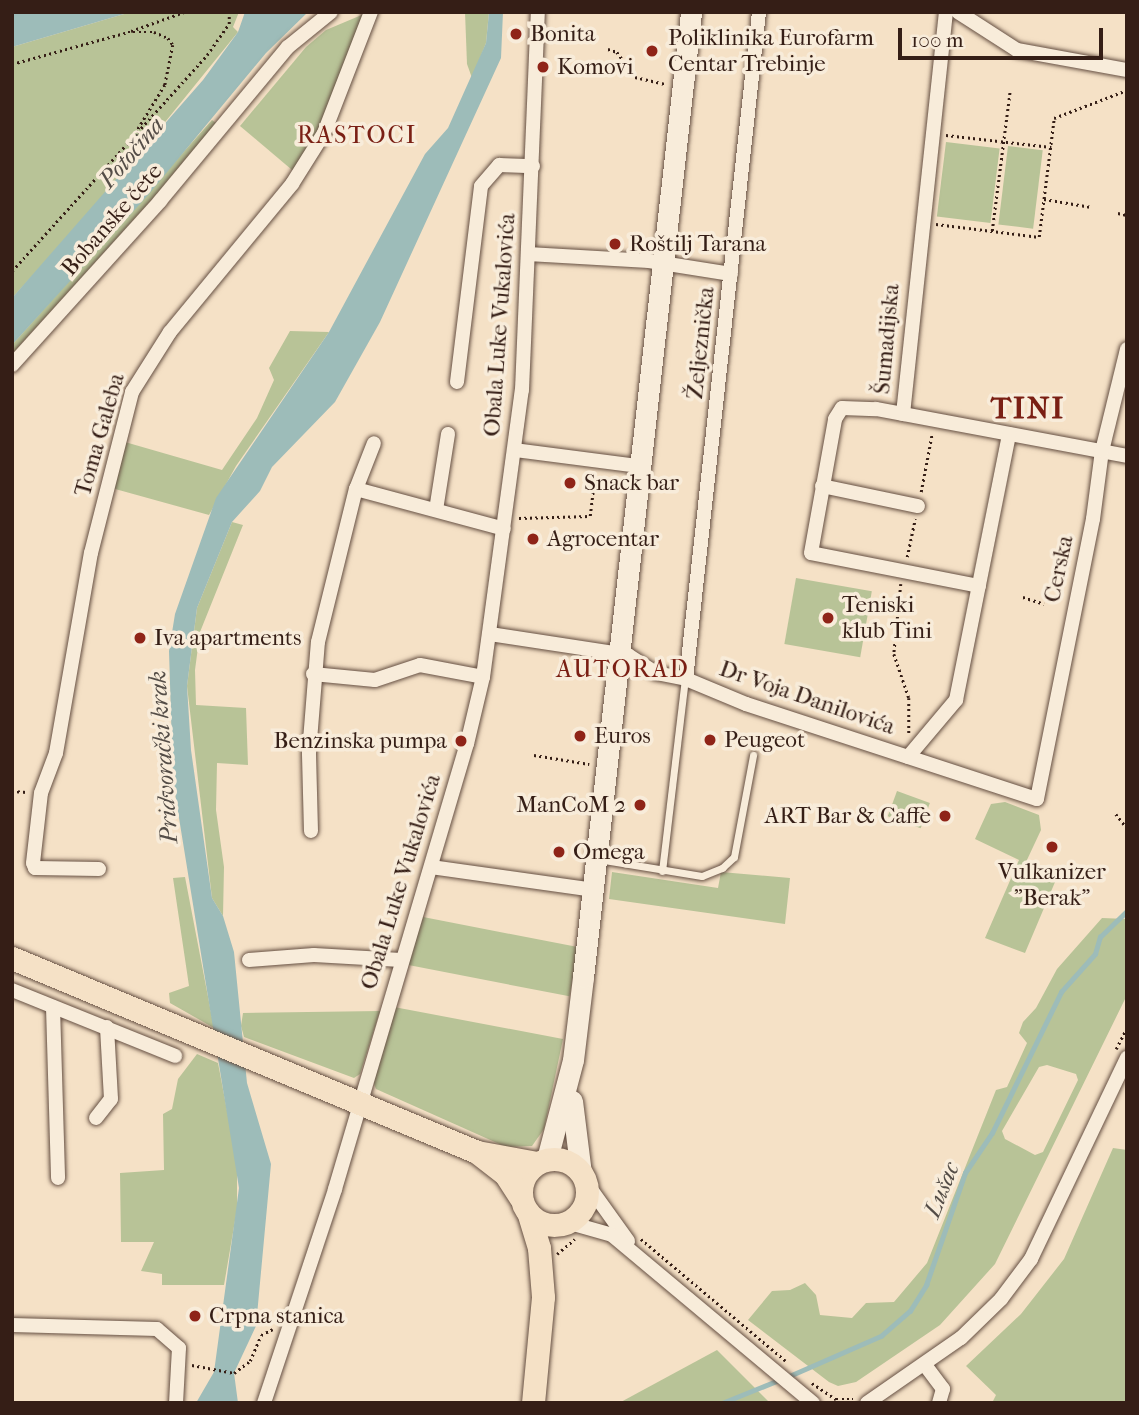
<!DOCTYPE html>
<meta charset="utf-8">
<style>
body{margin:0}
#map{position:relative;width:1139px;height:1415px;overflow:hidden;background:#f5e1c6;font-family:"IM FELL French Canon",serif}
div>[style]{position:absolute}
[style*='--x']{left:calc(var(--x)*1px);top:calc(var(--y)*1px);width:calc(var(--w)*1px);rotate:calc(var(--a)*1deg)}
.green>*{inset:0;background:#b8c397;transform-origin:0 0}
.water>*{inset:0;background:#9dbcb9}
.stream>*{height:4.5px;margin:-2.25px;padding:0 2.25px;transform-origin:2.25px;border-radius:2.25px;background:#9dbcb9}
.path>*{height:2.5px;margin-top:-1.25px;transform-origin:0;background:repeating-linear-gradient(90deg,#351e16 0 2px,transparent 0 5.5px)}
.roads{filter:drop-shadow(0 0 2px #654f42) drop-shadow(0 0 2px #654f42)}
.lane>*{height:7px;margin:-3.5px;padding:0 3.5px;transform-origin:3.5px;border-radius:3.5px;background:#f8ecda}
.street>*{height:14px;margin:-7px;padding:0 7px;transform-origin:7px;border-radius:7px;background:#f8ecda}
.secondary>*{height:21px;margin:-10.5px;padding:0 10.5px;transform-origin:10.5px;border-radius:10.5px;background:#f8ecda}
.primary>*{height:23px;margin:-11.5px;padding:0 11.5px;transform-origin:11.5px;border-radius:11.5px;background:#f5e1c6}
.primary>.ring{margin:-11.5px;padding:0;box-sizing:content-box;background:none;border:23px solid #f5e1c6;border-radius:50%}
.dots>*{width:19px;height:19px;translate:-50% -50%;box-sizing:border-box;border:4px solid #f8ecda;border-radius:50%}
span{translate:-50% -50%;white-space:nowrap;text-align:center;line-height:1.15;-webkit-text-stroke:7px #f8ecda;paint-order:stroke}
.poi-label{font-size:23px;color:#351e16}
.left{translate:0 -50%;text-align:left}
.right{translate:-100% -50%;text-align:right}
.street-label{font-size:23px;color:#351e16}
.neighbourhood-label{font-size:24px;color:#7a1f14;letter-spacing:2px}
.water-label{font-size:24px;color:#544d47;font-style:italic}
.district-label{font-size:30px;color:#7a1f14;font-weight:700;letter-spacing:2px}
.frame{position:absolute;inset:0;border:14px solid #351e16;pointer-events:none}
.scale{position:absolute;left:898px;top:28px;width:205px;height:32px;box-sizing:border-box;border:4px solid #351e16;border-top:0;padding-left:9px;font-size:21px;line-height:24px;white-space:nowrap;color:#351e16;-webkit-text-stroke:5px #f8ecda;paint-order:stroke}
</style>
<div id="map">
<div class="green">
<i style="clip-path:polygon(131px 12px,239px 12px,233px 27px,238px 32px,106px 195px,12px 298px,12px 47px)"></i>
<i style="clip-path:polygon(465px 12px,489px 12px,486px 43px,472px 78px,467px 64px)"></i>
<i style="clip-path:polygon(364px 14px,367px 21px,298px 175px,240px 126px,306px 47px,326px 30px)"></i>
<i style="clip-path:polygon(212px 120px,216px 123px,154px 197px,12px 354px,12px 345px)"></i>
<i style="left:946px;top:142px;width:54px;height:75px;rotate:7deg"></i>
<i style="left:1008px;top:146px;width:35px;height:79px;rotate:7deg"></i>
<i style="clip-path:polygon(290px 331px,329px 332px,236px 466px,209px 515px,108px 487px,118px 440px,222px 470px,257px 418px,274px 380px,269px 368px)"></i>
<i style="clip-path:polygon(232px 522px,243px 525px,200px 632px,195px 670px,196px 705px,246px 708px,248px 765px,217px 763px,216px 810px,224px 867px,223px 916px,212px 898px,187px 686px,197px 608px)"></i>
<i style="left:796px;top:578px;width:77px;height:67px;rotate:10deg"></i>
<i style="left:897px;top:791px;width:35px;height:27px;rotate:20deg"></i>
<i style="clip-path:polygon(1005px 802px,1039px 815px,1041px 830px,1026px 862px,1058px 875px,1025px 953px,985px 938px,1019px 860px,975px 839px,991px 804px)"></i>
<i style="clip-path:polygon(612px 872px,718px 888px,721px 872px,790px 878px,785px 924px,609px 899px)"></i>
<i style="clip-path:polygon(185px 877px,214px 1028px,170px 1003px,169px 993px,189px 986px,173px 878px)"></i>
<i style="left:418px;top:916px;width:164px;height:50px;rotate:11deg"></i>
<i style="clip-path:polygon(evenodd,1102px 918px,1127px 919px,1127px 995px,995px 1264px,940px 1325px,856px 1382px,838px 1386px,829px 1382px,748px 1320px,772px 1291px,790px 1290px,805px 1283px,816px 1295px,820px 1315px,852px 1318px,866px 1303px,894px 1302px,927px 1263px,996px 1090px,1007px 1087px,1027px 1043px,1019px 1033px,1023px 1022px,1036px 1008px,1057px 969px,1102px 918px,1047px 1065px,1076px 1074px,1078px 1080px,1043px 1152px,1035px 1155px,1005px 1139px,1002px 1131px,1039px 1067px,1047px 1065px)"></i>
<i style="clip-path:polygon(394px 1007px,563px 1039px,544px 1129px,532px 1146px,506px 1147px,376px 1089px,372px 1079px)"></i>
<i style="clip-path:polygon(380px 1011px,360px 1074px,354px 1078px,244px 1037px,241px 1026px,243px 1013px)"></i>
<i style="clip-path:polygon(197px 1054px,218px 1063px,237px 1163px,237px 1209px,224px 1285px,162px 1285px,162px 1274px,141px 1271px,154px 1242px,121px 1242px,120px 1173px,164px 1170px,163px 1114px,172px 1109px,178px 1079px)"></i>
<i style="clip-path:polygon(1113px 1148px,1127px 1150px,1127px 1403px,992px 1403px,996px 1395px,966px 1366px,1021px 1314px,1064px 1259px)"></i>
<i style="clip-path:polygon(717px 1350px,770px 1403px,619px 1403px)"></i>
</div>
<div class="water">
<i style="clip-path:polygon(12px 12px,131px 12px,12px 47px)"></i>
<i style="clip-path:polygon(245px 12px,308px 12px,266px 53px,149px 194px,12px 345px,12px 298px,203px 80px,238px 32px)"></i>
<i style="clip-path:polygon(489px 12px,503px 12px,501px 58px,380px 322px,335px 402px,272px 467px,260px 491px,232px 522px,197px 608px,187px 686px,191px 750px,212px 898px,223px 916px,234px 952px,247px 1083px,271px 1164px,256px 1326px,234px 1373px,238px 1403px,196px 1403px,214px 1372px,239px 1188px,173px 781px,169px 651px,175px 614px,216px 498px,329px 332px,425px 154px,448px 128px,486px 43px)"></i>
</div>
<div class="stream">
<i style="--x:787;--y:1377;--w:103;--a:-23.6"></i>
<i style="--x:881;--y:1336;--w:38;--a:-41"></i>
<i style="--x:910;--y:1311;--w:31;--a:-58"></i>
<i style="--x:926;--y:1285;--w:119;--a:-70.8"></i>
<i style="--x:965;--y:1173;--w:48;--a:-56"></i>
<i style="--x:992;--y:1133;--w:157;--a:-63.9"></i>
<i style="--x:1061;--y:992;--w:51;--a:-48.2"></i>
<i style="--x:1095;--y:954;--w:18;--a:-74"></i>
<i style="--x:1100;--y:937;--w:37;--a:-44"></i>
<i style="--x:722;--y:1403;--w:61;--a:-22"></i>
</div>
<div class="path">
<i style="--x:131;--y:31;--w:56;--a:-19.7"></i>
<i style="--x:608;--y:49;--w:9;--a:18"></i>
<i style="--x:617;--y:52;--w:31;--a:54"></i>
<i style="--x:635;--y:77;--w:31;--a:13"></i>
<i style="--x:12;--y:64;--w:120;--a:-15.4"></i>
<i style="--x:128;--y:32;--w:26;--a:0"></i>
<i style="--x:154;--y:32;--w:15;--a:23"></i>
<i style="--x:168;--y:38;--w:9;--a:54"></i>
<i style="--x:173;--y:45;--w:41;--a:101.3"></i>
<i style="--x:165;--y:85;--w:52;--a:121.5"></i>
<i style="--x:946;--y:135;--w:106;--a:6.5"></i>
<i style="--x:1044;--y:199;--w:48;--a:9.7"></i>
<i style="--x:1118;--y:213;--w:9;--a:13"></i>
<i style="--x:936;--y:224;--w:104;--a:7.2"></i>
<i style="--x:1039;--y:237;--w:120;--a:-82.8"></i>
<i style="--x:1054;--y:118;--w:78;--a:-21"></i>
<i style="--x:992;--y:231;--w:141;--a:-82.7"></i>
<i style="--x:12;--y:271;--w:291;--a:-47.9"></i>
<i style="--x:207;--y:55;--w:38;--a:-55"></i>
<i style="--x:229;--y:24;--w:12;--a:-90"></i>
<i style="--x:921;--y:492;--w:59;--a:-79.3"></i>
<i style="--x:519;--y:518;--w:71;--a:-1.6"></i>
<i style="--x:590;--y:516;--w:42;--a:-83.2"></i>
<i style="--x:907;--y:557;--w:39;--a:-78"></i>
<i style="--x:901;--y:584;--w:70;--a:95.7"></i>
<i style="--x:894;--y:654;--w:46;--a:71.2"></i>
<i style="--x:909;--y:698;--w:37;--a:90"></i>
<i style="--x:1023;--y:597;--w:22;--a:18"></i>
<i style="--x:534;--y:755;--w:56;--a:9.3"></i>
<i style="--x:12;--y:791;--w:15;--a:4"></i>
<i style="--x:1116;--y:814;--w:18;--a:52"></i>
<i style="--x:1116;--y:1049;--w:25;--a:-63"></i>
<i style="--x:641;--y:1239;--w:189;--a:40.1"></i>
<i style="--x:557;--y:1254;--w:23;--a:-40"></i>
<i style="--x:192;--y:1365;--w:43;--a:10.8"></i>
<i style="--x:234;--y:1373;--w:20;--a:-37"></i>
<i style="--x:250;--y:1361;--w:28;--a:-67"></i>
<i style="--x:261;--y:1335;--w:13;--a:-27"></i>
<i style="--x:812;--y:1383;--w:29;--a:34"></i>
<i style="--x:836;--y:1399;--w:17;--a:0"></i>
</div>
<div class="roads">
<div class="lane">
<i style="--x:598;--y:859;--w:105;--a:9.3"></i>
<i style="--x:702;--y:876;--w:22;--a:-22"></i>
<i style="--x:722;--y:868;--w:16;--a:-43"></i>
<i style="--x:734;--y:857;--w:104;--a:-79.4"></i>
<i style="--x:662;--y:871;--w:193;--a:-83.2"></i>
</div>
<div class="street">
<i style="--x:958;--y:12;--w:70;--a:32.8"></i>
<i style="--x:1017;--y:50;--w:112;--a:10.3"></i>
<i style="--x:528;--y:254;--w:121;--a:3.3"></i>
<i style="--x:649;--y:261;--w:83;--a:9"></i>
<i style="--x:12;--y:365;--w:221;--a:-47.9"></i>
<i style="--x:160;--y:201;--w:200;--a:-50.3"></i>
<i style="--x:288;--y:47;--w:55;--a:-39.1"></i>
<i style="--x:457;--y:382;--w:197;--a:-83"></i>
<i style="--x:481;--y:186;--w:28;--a:-49"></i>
<i style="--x:499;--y:165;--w:34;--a:2"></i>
<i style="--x:903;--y:414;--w:404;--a:-83.9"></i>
<i style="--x:515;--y:450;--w:124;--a:7.4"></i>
<i style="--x:822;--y:486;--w:98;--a:11.8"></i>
<i style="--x:356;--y:489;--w:153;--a:15.1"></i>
<i style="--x:436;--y:510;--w:77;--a:-81"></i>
<i style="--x:979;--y:586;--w:171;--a:-168.9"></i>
<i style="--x:811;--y:553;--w:136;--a:-79.8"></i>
<i style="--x:835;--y:419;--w:13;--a:-58"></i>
<i style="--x:842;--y:408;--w:34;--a:2"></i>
<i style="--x:876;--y:409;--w:255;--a:10.6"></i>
<i style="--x:490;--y:634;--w:140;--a:8.7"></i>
<i style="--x:628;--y:655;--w:33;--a:33"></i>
<i style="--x:656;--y:673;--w:31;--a:11"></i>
<i style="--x:686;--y:679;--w:65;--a:22.6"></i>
<i style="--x:746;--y:704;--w:306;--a:18.1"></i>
<i style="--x:1037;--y:799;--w:286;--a:-78.7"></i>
<i style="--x:1093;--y:519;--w:69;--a:-82.5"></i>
<i style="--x:1102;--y:451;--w:105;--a:-76.2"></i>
<i style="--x:313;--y:674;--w:62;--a:5.5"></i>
<i style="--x:375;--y:680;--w:47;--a:-18.4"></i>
<i style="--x:420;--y:665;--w:64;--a:10.8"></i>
<i style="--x:686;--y:679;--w:671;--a:-83.75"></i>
<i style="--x:908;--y:757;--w:75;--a:-49.9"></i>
<i style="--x:956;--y:700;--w:271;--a:-78.7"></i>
<i style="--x:311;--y:831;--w:78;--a:-91.5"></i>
<i style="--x:309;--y:753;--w:111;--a:-85.4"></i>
<i style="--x:318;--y:642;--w:158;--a:-76.1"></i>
<i style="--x:356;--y:489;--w:49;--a:-68.6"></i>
<i style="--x:431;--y:867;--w:165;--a:8"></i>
<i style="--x:99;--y:869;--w:64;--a:-179.1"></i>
<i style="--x:35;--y:868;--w:5;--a:-112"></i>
<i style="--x:33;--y:863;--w:70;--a:-83.5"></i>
<i style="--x:41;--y:793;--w:43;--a:-69.4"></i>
<i style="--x:56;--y:753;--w:203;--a:-80.1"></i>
<i style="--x:91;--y:553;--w:166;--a:-75.7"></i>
<i style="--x:132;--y:392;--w:71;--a:-57.7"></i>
<i style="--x:170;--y:332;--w:192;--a:-50.5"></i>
<i style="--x:292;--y:184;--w:60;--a:-57.9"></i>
<i style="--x:324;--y:133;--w:130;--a:-68.8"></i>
<i style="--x:249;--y:960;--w:65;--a:-4.4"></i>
<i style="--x:314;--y:955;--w:87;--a:3.3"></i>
<i style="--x:12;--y:990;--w:176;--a:22"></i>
<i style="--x:53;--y:1007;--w:171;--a:88.3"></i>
<i style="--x:96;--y:1118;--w:24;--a:-52"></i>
<i style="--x:111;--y:1099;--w:72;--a:-93.2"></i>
<i style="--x:585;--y:1181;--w:74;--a:54.4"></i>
<i style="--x:570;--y:1223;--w:44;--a:15.9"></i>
<i style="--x:612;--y:1235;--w:262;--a:39.9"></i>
<i style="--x:12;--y:1325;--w:145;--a:1.6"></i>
<i style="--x:157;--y:1329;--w:29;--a:41"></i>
<i style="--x:179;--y:1348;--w:55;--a:93.1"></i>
<i style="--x:925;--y:1365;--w:30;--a:53"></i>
<i style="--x:943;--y:1389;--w:15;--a:106"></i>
<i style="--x:264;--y:1403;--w:225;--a:-71.6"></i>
<i style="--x:335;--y:1189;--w:464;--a:-73.5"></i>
<i style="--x:467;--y:744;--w:69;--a:-76.6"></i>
<i style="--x:483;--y:677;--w:290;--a:-82.3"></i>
<i style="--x:522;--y:390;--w:378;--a:-87.6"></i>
<i style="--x:867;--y:1403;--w:114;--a:-34.7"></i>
<i style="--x:961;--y:1338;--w:56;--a:-44.3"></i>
<i style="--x:1001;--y:1299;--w:50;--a:-53.1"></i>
<i style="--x:1031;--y:1259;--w:223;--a:-64.5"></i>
</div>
<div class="secondary">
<i style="--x:572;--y:1101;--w:73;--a:82.9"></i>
<i style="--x:547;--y:1159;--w:102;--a:-75.3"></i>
<i style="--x:573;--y:1060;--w:84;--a:-83.1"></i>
<i style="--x:583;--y:977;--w:971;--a:-83.61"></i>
</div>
<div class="primary">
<i style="--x:12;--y:958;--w:504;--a:22.65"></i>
<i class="ring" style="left:521px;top:1159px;width:43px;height:43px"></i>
<i style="--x:520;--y:1197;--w:27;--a:-123"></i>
<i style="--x:505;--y:1174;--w:36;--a:-142"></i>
<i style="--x:477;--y:1152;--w:61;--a:10.4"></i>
<i style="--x:529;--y:1215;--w:34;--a:73"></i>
<i style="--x:539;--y:1248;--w:49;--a:85.3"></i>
<i style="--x:543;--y:1297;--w:106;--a:95.4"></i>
</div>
</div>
<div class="dots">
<i style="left:516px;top:34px;background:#8f2418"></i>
<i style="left:652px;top:51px;background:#8f2418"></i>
<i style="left:543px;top:67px;background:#8f2418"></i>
<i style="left:615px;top:244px;background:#8f2418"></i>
<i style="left:570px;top:483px;background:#8f2418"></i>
<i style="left:533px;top:539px;background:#8f2418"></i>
<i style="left:828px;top:618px;background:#8f2418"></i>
<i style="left:140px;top:638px;background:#8f2418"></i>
<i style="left:580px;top:736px;background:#8f2418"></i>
<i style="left:710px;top:740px;background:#8f2418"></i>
<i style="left:461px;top:741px;background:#8f2418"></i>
<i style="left:640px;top:805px;background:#8f2418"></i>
<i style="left:945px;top:816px;background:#8f2418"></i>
<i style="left:1052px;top:847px;background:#8f2418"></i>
<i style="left:559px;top:852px;background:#8f2418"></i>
<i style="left:195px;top:1316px;background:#8f2418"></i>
</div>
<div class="poi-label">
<span class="left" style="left:530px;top:34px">Bonita</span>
<span class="left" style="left:668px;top:51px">Poliklinika Eurofarm<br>Centar Trebinje</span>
<span class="left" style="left:557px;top:67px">Komovi</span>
<span class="left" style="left:629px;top:244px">Roštilj Tarana</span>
<span class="left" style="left:584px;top:483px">Snack bar</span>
<span class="left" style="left:547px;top:539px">Agrocentar</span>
<span class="left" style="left:842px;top:618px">Teniski<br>klub Tini</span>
<span class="left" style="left:154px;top:638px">Iva apartments</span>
<span class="left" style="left:594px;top:736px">Euros</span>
<span class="left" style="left:724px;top:740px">Peugeot</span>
<span class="right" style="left:447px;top:741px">Benzinska pumpa</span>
<span class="right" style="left:626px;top:805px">ManCoM 2</span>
<span class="right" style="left:931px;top:816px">ART Bar &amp; Caffe</span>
<span class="left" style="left:573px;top:852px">Omega</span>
<span style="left:1052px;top:885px">Vulkanizer<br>"Berak"</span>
<span class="left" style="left:209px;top:1316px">Crpna stanica</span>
</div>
<div class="street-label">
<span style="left:112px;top:220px;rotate:-49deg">Bobanske čete</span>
<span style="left:500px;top:325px;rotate:-86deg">Obala Luke Vukalovića</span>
<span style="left:887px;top:339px;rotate:-85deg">Šumadijska</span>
<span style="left:701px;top:343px;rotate:-84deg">Željeznička</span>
<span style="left:100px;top:435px;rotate:-74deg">Toma Galeba</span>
<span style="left:1059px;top:569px;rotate:-78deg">Cerska</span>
<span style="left:807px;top:698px;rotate:19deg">Dr Voja Danilovića</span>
<span style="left:401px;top:882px;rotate:-73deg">Obala Luke Vukalovića</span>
</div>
<div class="neighbourhood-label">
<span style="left:357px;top:136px">RASTOCI</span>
<span style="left:623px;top:670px">AUTORAD</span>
</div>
<div class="water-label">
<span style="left:132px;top:153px;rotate:-49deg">Potočina</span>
<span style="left:164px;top:757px;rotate:-94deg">Pridvorački krak</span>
<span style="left:942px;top:1190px;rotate:-68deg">Lušac</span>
</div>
<div class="district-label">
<span style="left:1028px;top:409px">TINI</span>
</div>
<div class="frame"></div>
<div class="scale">100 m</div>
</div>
